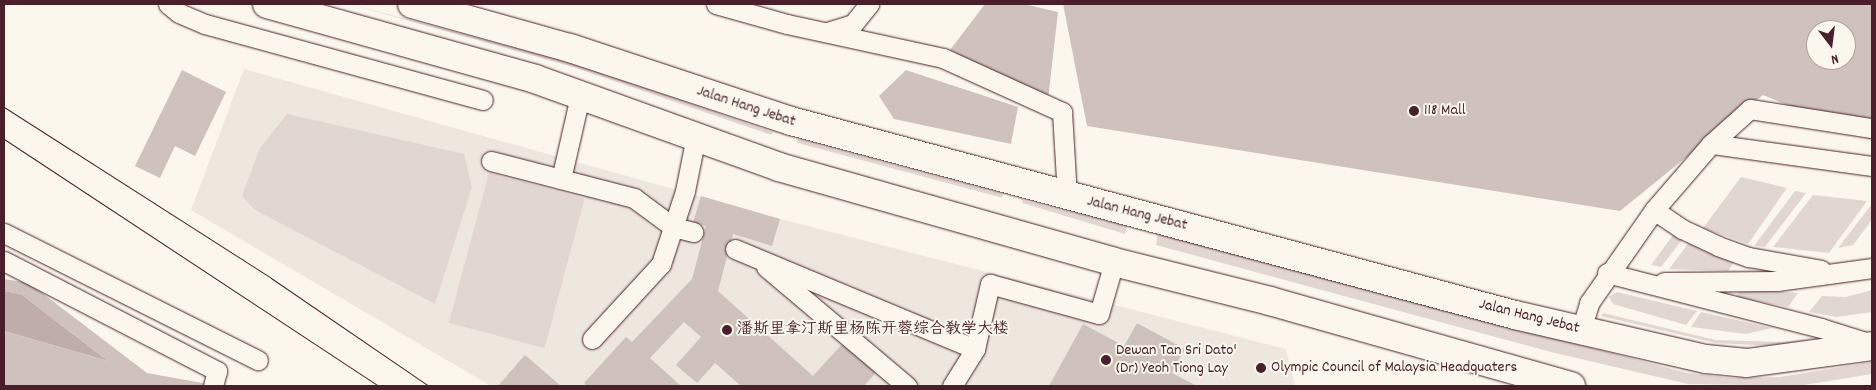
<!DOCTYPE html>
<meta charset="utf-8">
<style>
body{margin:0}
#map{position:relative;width:1876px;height:390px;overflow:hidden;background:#fbf7ec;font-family:Dekko,"LXGW WenKai TC",sans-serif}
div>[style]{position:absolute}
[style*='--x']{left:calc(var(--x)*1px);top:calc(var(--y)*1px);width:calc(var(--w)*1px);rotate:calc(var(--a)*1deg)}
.built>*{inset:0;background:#eee7de}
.green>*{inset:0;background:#e2d7d0;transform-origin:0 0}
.water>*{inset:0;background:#bfadaa}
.building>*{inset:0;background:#cfc2bc}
.roads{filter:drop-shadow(0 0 1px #4a1f2b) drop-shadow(0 0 1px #4a1f2b)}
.service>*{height:19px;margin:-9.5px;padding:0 9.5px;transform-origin:9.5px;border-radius:9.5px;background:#fbf7ec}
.tertiary>*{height:28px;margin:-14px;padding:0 14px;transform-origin:14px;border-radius:14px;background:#fbf7ec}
.tram>*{height:1px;margin:-0.5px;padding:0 0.5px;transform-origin:0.5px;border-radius:0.5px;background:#4a1f2b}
.dots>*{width:14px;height:14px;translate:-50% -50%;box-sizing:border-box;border:2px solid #fbf7ec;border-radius:50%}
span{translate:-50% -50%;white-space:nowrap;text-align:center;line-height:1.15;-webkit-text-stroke:4px #fbf7ec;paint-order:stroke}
.street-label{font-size:16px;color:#4a1f2b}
.poi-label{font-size:16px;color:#4a1f2b}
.left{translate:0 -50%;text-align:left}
.frame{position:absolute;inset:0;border:5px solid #4a1f2b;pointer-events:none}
.north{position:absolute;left:1806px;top:20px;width:50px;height:50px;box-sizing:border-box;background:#fbf7ec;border:1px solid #b4a19f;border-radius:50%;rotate:165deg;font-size:14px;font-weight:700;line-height:20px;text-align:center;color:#4a1f2b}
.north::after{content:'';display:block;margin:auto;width:18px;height:22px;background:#4a1f2b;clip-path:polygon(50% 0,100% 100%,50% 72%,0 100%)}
</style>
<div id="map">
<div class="built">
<i style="clip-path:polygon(244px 69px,773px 217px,1286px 349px,1295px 386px,491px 386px,191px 210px)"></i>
</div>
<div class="green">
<i style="clip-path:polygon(349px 4px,573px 63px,773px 132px,771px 135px,573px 67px)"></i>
<i style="clip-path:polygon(287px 114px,464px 154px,472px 187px,435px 304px,255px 210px,242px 196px,260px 148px)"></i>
<i style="left:798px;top:139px;width:212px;height:4px;rotate:15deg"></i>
<i style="left:489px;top:173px;width:99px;height:155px;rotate:15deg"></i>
<i style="clip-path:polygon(1741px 177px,1787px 188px,1748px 244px,1703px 228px)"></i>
<i style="clip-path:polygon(1795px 191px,1806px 193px,1765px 247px,1754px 246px)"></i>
<i style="clip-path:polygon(1813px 195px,1867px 201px,1829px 253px,1773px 247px)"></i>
<i style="clip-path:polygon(1023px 200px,1127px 226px,1125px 234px,1022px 203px)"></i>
<i style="clip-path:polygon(1872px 204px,1872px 220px,1853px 245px,1838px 248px)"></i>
<i style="clip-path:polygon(1676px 231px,1686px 235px,1661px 267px,1651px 265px)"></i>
<i style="clip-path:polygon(1158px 232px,1687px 373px,1732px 378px,1780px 377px,1872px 362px,1872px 374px,1798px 386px,1688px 384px,1551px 352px,1156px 245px)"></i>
<i style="clip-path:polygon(1690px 241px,1717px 256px,1735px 261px,1728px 271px,1669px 269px)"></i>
<i style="clip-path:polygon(1741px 289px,1798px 293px,1788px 307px,1736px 297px)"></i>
<i style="clip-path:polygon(1872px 290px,1872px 312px,1837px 317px,1809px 312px,1822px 296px,1846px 297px)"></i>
<i style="clip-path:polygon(1617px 292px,1697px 311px,1686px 325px,1613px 304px,1609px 297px)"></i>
<i style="clip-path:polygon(1701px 312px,1772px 328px,1746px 334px,1691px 327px)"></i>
<i style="clip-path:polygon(1603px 313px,1716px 340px,1783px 342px,1813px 339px,1772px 346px,1716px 343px,1601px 316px)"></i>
</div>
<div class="water">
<i style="clip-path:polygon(5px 291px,21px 294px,108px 361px,4px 331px)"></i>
</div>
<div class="building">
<i style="clip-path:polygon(985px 4px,1024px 4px,1058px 12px,1048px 100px,950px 50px)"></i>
<i style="clip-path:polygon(evenodd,1063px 4px,1872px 4px,1872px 140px,1763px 95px,1620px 211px,1087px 126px,1063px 4px,1816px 30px,1846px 30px,1846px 60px,1816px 60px,1816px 30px)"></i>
<i style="clip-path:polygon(182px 70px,226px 92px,195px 156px,175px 146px,160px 178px,135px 166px)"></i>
<i style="clip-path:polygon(906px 70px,1018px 107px,1011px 144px,894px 119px,879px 96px)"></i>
<i style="clip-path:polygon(701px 196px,780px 219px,772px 246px,733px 234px,718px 291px,813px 376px,856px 329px,888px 359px,864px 386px,741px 386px,715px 363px,697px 383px,676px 365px,701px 337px,684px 322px,650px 358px,681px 386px,587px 386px,584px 383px,626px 337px,632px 342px,692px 279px,706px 226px,693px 223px)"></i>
<i style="clip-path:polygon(4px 279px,29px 283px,147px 373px,208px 384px,207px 386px,4px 386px,4px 331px,108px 361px,21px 294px,4px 291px)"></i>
<i style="clip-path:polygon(1137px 323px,1185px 349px,1172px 373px,1197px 386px,1049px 386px,1083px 324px,1124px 346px)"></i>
<i style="clip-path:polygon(525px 355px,561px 386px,498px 386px)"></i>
</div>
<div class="roads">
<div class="service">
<i style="--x:168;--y:4;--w:14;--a:39"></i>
<i style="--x:179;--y:13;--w:28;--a:23"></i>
<i style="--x:205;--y:24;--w:288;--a:15.3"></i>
<i style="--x:716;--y:4;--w:74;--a:15.7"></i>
<i style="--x:787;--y:24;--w:160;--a:12.3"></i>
<i style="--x:943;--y:58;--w:131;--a:24.4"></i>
<i style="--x:1062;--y:112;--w:84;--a:86.6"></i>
<i style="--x:827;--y:32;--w:27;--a:-17"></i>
<i style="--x:853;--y:24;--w:26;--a:-51"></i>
<i style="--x:1711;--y:144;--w:162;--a:7.8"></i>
<i style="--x:491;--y:161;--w:148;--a:14.5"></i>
<i style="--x:634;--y:198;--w:49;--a:36.6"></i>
<i style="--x:673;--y:227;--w:21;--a:14"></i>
<i style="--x:561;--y:179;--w:85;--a:-77.1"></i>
<i style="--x:1654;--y:210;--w:34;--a:34"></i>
<i style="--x:1682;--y:229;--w:40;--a:25"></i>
<i style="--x:1718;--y:246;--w:33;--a:20"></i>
<i style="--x:1749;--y:257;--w:73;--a:10.2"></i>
<i style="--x:4;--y:233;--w:284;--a:26.6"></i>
<i style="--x:735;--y:249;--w:260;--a:22.6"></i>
<i style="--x:4;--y:261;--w:240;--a:27.3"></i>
<i style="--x:217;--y:371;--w:16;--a:105"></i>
<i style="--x:766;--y:267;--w:185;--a:40.2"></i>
<i style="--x:1607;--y:273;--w:221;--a:14.4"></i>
<i style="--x:1821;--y:328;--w:50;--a:17.4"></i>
<i style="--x:1664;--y:282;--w:113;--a:-0.5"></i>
<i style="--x:1777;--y:281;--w:96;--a:-7.8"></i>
<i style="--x:1581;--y:330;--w:28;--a:-73"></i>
<i style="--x:1589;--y:303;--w:113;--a:-55"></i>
<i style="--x:1654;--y:210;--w:87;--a:-49.2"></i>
<i style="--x:1711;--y:144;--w:52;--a:-41.9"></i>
<i style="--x:1750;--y:109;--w:123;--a:8.9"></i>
<i style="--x:592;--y:339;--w:102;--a:-47.4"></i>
<i style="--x:661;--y:264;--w:77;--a:-71.8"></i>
<i style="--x:685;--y:191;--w:56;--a:-78.7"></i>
<i style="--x:952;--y:386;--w:44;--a:-58.1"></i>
<i style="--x:975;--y:349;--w:67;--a:-77"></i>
<i style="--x:990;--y:284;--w:113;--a:15.4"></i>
<i style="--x:1099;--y:314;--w:54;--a:-73.9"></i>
</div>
<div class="tertiary">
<i style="--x:267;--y:4;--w:278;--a:15.6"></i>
<i style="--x:535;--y:79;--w:259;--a:19.8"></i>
<i style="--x:779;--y:167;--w:348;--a:15.8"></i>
<i style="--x:1114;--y:262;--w:161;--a:14"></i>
<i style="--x:1270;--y:301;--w:313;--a:15.8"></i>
<i style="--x:412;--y:4;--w:164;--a:15.6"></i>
<i style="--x:570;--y:48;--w:233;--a:18.3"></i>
<i style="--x:791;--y:121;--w:750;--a:15"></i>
<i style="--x:1515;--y:315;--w:196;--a:13"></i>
<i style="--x:1706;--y:359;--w:41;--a:5.6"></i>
<i style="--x:1747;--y:363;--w:126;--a:-7.7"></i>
</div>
</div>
<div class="tram">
<i style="--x:4;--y:107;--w:317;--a:32.6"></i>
<i style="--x:271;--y:278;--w:191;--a:34.4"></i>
<i style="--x:4;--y:139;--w:449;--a:33.4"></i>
</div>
<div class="dots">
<i style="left:1414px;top:111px;background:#4a1f2b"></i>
<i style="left:727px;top:330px;background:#4a1f2b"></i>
<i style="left:1106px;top:360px;background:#4a1f2b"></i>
<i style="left:1261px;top:368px;background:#4a1f2b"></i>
</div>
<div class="street-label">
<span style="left:746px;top:107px;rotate:18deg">Jalan Hang Jebat</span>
<span style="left:1137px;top:214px;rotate:14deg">Jalan Hang Jebat</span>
<span style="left:1529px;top:317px;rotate:14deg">Jalan Hang Jebat</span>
</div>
<div class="poi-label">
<span class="left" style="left:1424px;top:111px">118 Mall</span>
<span class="left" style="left:737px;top:330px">潘斯里拿汀斯里杨陈开蓉综合教学大楼</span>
<span class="left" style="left:1116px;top:360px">Dewan Tan Sri Dato'<br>(Dr) Yeoh Tiong Lay</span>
<span class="left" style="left:1271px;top:368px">Olympic Council of Malaysia Headquaters</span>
</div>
<div class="frame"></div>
<div class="north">N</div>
</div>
